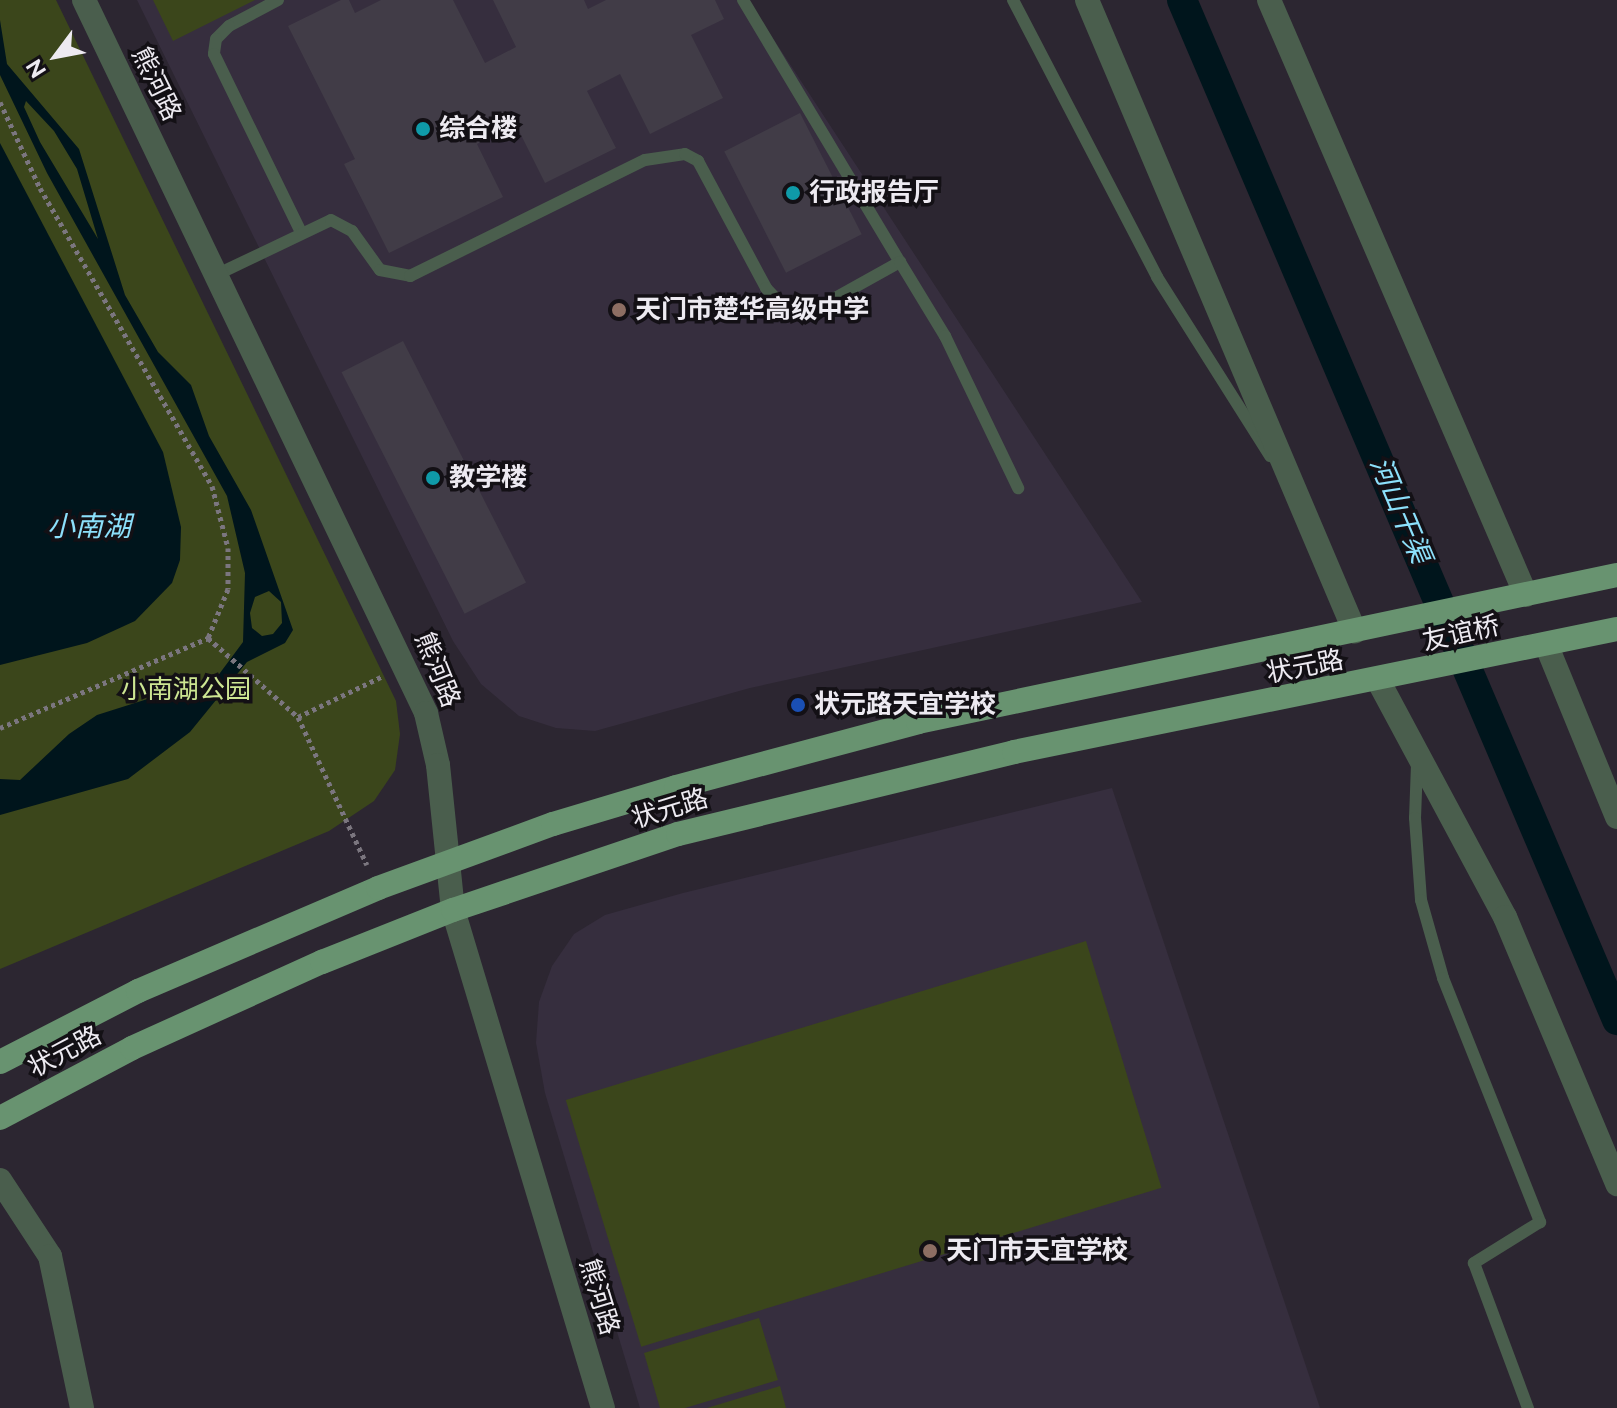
<!DOCTYPE html>
<meta charset="utf-8">
<style>
body{margin:0}
#map{position:relative;width:1617px;height:1408px;overflow:hidden;background:#2c2631;font-family:Raleway,"Noto Sans SC",sans-serif}
div>[style]{position:absolute}
[style*='--x']{left:calc(var(--x)*1px);top:calc(var(--y)*1px);width:calc(var(--w)*1px);rotate:calc(var(--a)*1deg)}
.built>*{inset:0;background:#362e3e}
.green>*{inset:0;background:#3b461b;transform-origin:0 0}
.water>*{inset:0;background:#00151c}
.canal>*{height:30px;margin:-15px;padding:0 15px;transform-origin:15px;border-radius:15px;background:#00151c}
.building>*{inset:0;background:#413c47;transform-origin:0 0}
.path>*{height:5px;margin-top:-2.5px;transform-origin:0;background:repeating-linear-gradient(90deg,#7b767f 0 4px,transparent 0 8px)}
.service>*{height:12px;margin:-6px;padding:0 6px;transform-origin:6px;border-radius:6px;background:#4a5e4d}
.minor>*{height:24px;margin:-12px;padding:0 12px;transform-origin:12px;border-radius:12px;background:#4a5e4d}
.tertiary>*{height:24px;margin:-12px;padding:0 12px;transform-origin:12px;border-radius:12px;background:#4a5e4d}
.primary>*{height:24px;margin:-12px;padding:0 12px;transform-origin:12px;border-radius:12px;background:#689370}
.dots>*{width:22px;height:22px;translate:-50% -50%;box-sizing:border-box;border:4px solid #131015;border-radius:50%}
span{translate:-50% -50%;white-space:nowrap;text-align:center;line-height:1.15;-webkit-text-stroke:7px #131015;paint-order:stroke}
.street-label{font-size:26px;color:#edeaf1}
.poi-label{font-size:26px;color:#edeaf1;font-weight:700}
.left{translate:0 -50%;text-align:left}
.park-label{font-size:26px;color:#cde692}
.water-label{font-size:28px;color:#8ce0fb;font-style:italic}
.north{position:absolute;left:16px;top:16px;width:80px;height:80px;-webkit-text-stroke:6px #131015;paint-order:stroke;rotate:238deg;font-size:22px;font-weight:700;line-height:32px;text-align:center;color:#edeaf1}
.north::after{content:'';display:block;margin:auto;width:28px;height:36px;background:#edeaf1;clip-path:polygon(50% 0,100% 100%,50% 72%,0 100%)}
</style>
<div id="map">
<div class="built">
<i style="clip-path:polygon(137px 0,748px 0,1142px 602px,750px 688px,595px 731px,556px 728px,519px 716px,481px 684px,453px 641px)"></i>
<i style="clip-path:polygon(1112px 788px,1320px 1408px,640px 1408px,545px 1093px,536px 1043px,539px 1002px,552px 966px,574px 934px,605px 915px,683px 893px)"></i>
</div>
<div class="green">
<i style="clip-path:polygon(0 0,56px 0,396px 701px,400px 734px,395px 770px,374px 801px,329px 831px,0 969px)"></i>
<i style="clip-path:polygon(153px 0,255px 0,173px 41px)"></i>
<i style="left:1086px;top:941px;width:258px;height:544px;rotate:73deg"></i>
<i style="clip-path:polygon(759px 1318px,778px 1380px,685px 1408px,660px 1408px,644px 1353px)"></i>
<i style="clip-path:polygon(780px 1386px,786px 1408px,707px 1408px)"></i>
</div>
<div class="water">
<i style="clip-path:polygon(evenodd,0 20px,7px 64px,79px 149px,125px 295px,158px 352px,191px 385px,209px 436px,251px 510px,293px 630px,285px 643px,247px 662px,190px 732px,128px 779px,0 815px,0 779px,20px 780px,69px 734px,97px 715px,217px 677px,243px 642px,245px 573px,227px 496px,47px 173px,0 75px,0 20px,26px 101px,54px 131px,77px 169px,98px 239px,40px 142px,24px 107px,26px 101px,0 20px,269px 591px,281px 602px,282px 623px,273px 634px,262px 636px,252px 628px,250px 613px,255px 597px,269px 591px)"></i>
<i style="clip-path:polygon(0 143px,163px 452px,181px 527px,180px 560px,172px 583px,135px 621px,87px 643px,0 665px)"></i>
</div>
<div class="canal">
<i style="--x:1182;--y:0;--w:1109;--a:66.9"></i>
</div>
<div class="building">
<i style="clip-path:polygon(341px 0,349px 0,355px 13px,381px 0,453px 0,485px 63px,516px 47px,493px 0,584px 0,588px 9px,606px 0,715px 0,724px 19px,691px 35px,723px 98px,650px 134px,620px 74px,587px 91px,616px 148px,545px 183px,516px 125px,477px 144px,503px 197px,389px 253px,344px 164px,355px 159px,288px 26px)"></i>
<i style="left:800px;top:113px;width:136px;height:85px;rotate:63deg"></i>
<i style="left:403px;top:341px;width:271px;height:69px;rotate:63deg"></i>
</div>
<div class="path">
<i style="--x:0;--y:102;--w:95;--a:65.1"></i>
<i style="--x:40;--y:188;--w:344;--a:60"></i>
<i style="--x:212;--y:486;--w:64;--a:75.5"></i>
<i style="--x:228;--y:548;--w:41;--a:90"></i>
<i style="--x:228;--y:589;--w:53;--a:112.2"></i>
<i style="--x:298;--y:717;--w:163;--a:65"></i>
<i style="--x:0;--y:728;--w:227;--a:-23.4"></i>
<i style="--x:208;--y:638;--w:120;--a:41.3"></i>
<i style="--x:298;--y:717;--w:92;--a:-25.7"></i>
</div>
<div class="service">
<i style="--x:278;--y:0;--w:55;--a:152"></i>
<i style="--x:229;--y:26;--w:18;--a:135"></i>
<i style="--x:216;--y:39;--w:15;--a:98"></i>
<i style="--x:214;--y:54;--w:198;--a:64"></i>
<i style="--x:743;--y:0;--w:305;--a:59.1"></i>
<i style="--x:1013;--y:0;--w:312;--a:62.5"></i>
<i style="--x:1157;--y:277;--w:212;--a:57.7"></i>
<i style="--x:218;--y:274;--w:125;--a:-25.5"></i>
<i style="--x:331;--y:220;--w:24;--a:28"></i>
<i style="--x:352;--y:231;--w:48;--a:54.3"></i>
<i style="--x:380;--y:270;--w:31;--a:11"></i>
<i style="--x:410;--y:276;--w:262;--a:-26.3"></i>
<i style="--x:645;--y:160;--w:40;--a:-8.5"></i>
<i style="--x:685;--y:154;--w:15;--a:28"></i>
<i style="--x:698;--y:161;--w:144;--a:61.8"></i>
<i style="--x:766;--y:288;--w:21;--a:47"></i>
<i style="--x:780;--y:303;--w:39;--a:6"></i>
<i style="--x:819;--y:307;--w:93;--a:-29.1"></i>
<i style="--x:900;--y:262;--w:87;--a:58.7"></i>
<i style="--x:945;--y:336;--w:169;--a:64.3"></i>
<i style="--x:1417;--y:764;--w:54;--a:92.1"></i>
<i style="--x:1415;--y:818;--w:82;--a:85.8"></i>
<i style="--x:1421;--y:900;--w:81;--a:74.2"></i>
<i style="--x:1443;--y:978;--w:263;--a:68.3"></i>
<i style="--x:1540;--y:1222;--w:78;--a:148.2"></i>
<i style="--x:1474;--y:1263;--w:155;--a:69.6"></i>
</div>
<div class="minor">
<i style="--x:1087;--y:0;--w:686;--a:67.02"></i>
<i style="--x:1269;--y:0;--w:648;--a:66.64"></i>
<i style="--x:1546;--y:644;--w:187;--a:67.7"></i>
<i style="--x:1379;--y:682;--w:267;--a:61.8"></i>
<i style="--x:1505;--y:917;--w:290;--a:67.2"></i>
<i style="--x:0;--y:1180;--w:91;--a:56.7"></i>
<i style="--x:50;--y:1256;--w:155;--a:78.1"></i>
</div>
<div class="tertiary">
<i style="--x:84;--y:0;--w:791;--a:64.37"></i>
<i style="--x:426;--y:713;--w:53;--a:77"></i>
<i style="--x:438;--y:765;--w:146;--a:84.1"></i>
<i style="--x:453;--y:910;--w:520;--a:73.24"></i>
</div>
<div class="primary">
<i style="--x:0;--y:1062;--w:155;--a:-27.2"></i>
<i style="--x:138;--y:991;--w:261;--a:-23.2"></i>
<i style="--x:378;--y:888;--w:186;--a:-20.1"></i>
<i style="--x:553;--y:824;--w:128;--a:-16.7"></i>
<i style="--x:676;--y:787;--w:251;--a:-15"></i>
<i style="--x:918;--y:722;--w:714;--a:-11.88"></i>
<i style="--x:0;--y:1118;--w:149;--a:-27.9"></i>
<i style="--x:132;--y:1048;--w:209;--a:-24.4"></i>
<i style="--x:322;--y:962;--w:141;--a:-21.7"></i>
<i style="--x:453;--y:910;--w:237;--a:-18.7"></i>
<i style="--x:678;--y:834;--w:346;--a:-13.7"></i>
<i style="--x:1014;--y:752;--w:615;--a:-11.53"></i>
</div>
<div class="dots">
<i style="left:423px;top:129px;background:#0f9aa8"></i>
<i style="left:793px;top:193px;background:#0f9aa8"></i>
<i style="left:619px;top:310px;background:#8d6e63"></i>
<i style="left:433px;top:478px;background:#0f9aa8"></i>
<i style="left:798px;top:705px;background:#1a4fb4"></i>
<i style="left:930px;top:1251px;background:#8d6e63"></i>
</div>
<div class="street-label">
<span style="left:156px;top:84px;rotate:64deg">熊河路</span>
<span style="left:1461px;top:634px;rotate:-13deg">友谊桥</span>
<span style="left:1305px;top:667px;rotate:-11deg">状元路</span>
<span style="left:437px;top:670px;rotate:68deg">熊河路</span>
<span style="left:670px;top:809px;rotate:-17deg">状元路</span>
<span style="left:65px;top:1052px;rotate:-28deg">状元路</span>
<span style="left:599px;top:1297px;rotate:73deg">熊河路</span>
</div>
<div class="poi-label">
<span class="left" style="left:439px;top:129px">综合楼</span>
<span class="left" style="left:809px;top:193px">行政报告厅</span>
<span class="left" style="left:635px;top:310px">天门市楚华高级中学</span>
<span class="left" style="left:449px;top:478px">教学楼</span>
<span class="left" style="left:814px;top:705px">状元路天宜学校</span>
<span class="left" style="left:946px;top:1251px">天门市天宜学校</span>
</div>
<div class="park-label">
<span style="left:186px;top:690px">小南湖公园</span>
</div>
<div class="water-label">
<span style="left:1400px;top:510px;rotate:67deg">河山干渠</span>
<span style="left:89px;top:527px">小南湖</span>
</div>
<div class="north">N</div>
</div>
